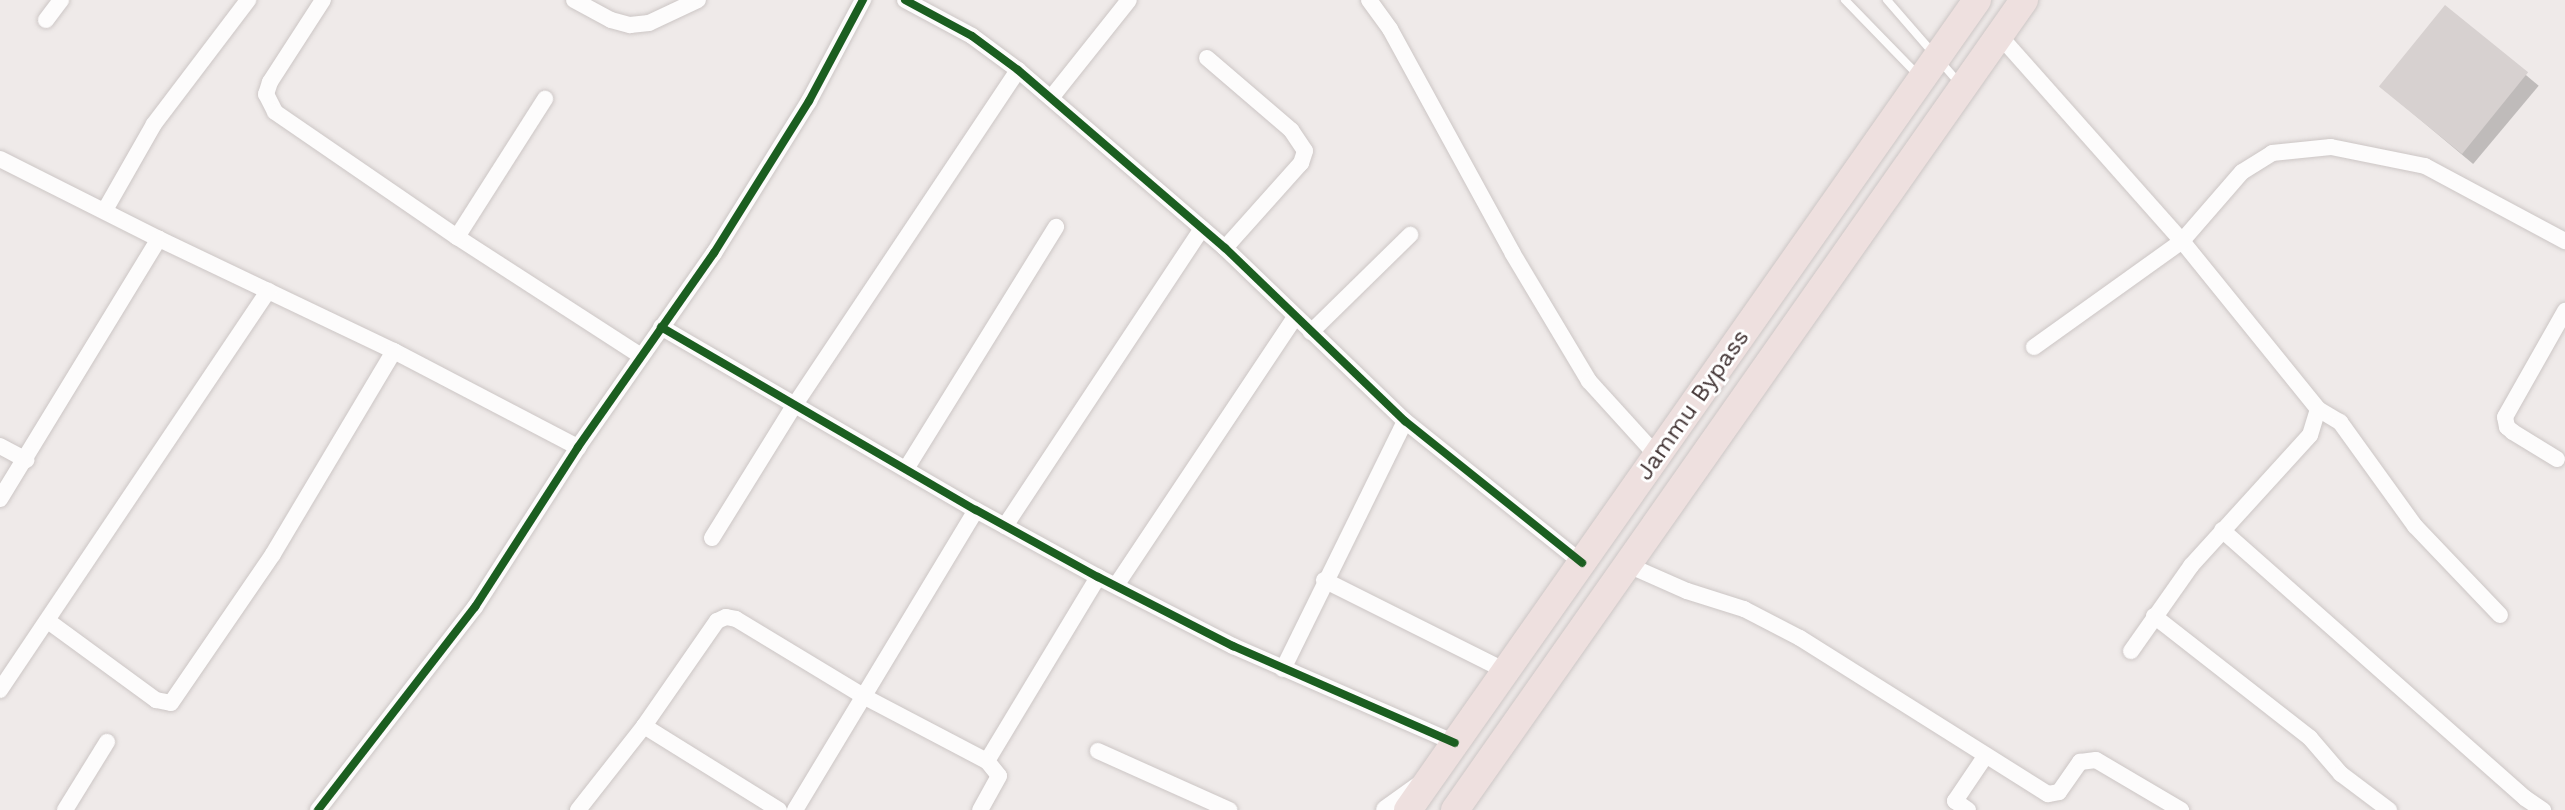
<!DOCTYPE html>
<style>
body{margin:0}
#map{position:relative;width:2565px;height:810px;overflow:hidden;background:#efeae9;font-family:"Work Sans",sans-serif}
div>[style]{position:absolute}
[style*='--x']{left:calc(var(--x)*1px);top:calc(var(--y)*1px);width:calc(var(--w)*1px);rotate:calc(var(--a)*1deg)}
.shadow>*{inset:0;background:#0003;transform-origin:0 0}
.building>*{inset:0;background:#d7d1d0;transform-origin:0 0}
.roads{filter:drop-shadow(0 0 2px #ccc6c5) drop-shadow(0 0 2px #ccc6c5)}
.service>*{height:8px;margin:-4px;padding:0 4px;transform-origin:4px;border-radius:4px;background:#fdfcfc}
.minor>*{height:16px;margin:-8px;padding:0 8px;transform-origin:8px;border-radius:8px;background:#fdfcfc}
.tertiary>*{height:20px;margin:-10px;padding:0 10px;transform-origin:10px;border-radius:10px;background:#fdfcfc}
.trunk>*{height:28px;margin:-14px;padding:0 14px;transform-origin:14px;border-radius:14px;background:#eee0df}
.cycleway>*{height:8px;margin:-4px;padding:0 4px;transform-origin:4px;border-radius:4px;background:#1b5e20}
span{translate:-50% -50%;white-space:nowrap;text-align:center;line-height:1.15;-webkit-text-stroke:6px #fff;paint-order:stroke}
.street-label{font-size:24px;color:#443636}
</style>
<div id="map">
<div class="shadow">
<i style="left:2446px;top:8px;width:121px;height:102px;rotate:40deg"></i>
</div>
<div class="building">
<i style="left:2445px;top:5px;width:107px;height:105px;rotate:39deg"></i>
</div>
<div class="roads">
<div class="service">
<i style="--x:1845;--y:0;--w:103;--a:45.8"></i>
<i style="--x:1887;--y:0;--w:111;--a:49"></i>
</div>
<div class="minor">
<i style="--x:323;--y:0;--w:98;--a:122.9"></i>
<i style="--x:270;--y:82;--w:13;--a:108"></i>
<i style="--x:266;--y:94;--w:20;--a:63"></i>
<i style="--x:275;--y:112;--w:221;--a:34.5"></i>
<i style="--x:457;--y:237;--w:219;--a:32.9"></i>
<i style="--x:574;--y:0;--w:42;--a:28.4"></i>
<i style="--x:611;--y:20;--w:20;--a:15"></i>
<i style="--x:630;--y:25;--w:19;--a:-6"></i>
<i style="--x:649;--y:23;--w:54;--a:-25.1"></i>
<i style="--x:905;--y:0;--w:76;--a:28.2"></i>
<i style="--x:972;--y:36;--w:57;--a:36.5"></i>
<i style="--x:1018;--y:70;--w:273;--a:40.7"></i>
<i style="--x:1225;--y:248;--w:250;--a:43.9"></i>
<i style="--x:1405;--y:421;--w:227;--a:38.7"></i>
<i style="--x:1369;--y:0;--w:36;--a:54"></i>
<i style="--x:1390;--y:29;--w:256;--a:61.3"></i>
<i style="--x:1513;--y:254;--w:148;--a:59.1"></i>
<i style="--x:1589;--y:381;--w:101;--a:47.8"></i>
<i style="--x:46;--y:20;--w:25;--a:-53"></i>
<i style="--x:1999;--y:35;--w:276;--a:48.4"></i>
<i style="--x:2182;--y:241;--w:216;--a:51"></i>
<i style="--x:2318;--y:409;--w:27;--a:107"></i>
<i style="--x:2310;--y:435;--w:177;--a:132.3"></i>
<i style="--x:2191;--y:566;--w:104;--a:125.2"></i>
<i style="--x:1207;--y:58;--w:111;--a:40.6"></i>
<i style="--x:1291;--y:130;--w:25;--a:56"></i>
<i style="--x:1305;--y:151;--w:13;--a:108"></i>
<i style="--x:1301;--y:163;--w:114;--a:131.8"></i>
<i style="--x:1051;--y:98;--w:125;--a:-51.5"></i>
<i style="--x:0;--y:159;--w:178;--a:26.7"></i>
<i style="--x:159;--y:239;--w:260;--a:25.5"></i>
<i style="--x:394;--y:351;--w:208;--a:27.6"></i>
<i style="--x:105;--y:210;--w:99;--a:-60.3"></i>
<i style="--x:154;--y:124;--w:156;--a:-52.8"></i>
<i style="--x:457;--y:237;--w:164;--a:-57.5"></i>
<i style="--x:661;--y:327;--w:364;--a:30.2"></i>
<i style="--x:976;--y:510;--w:139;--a:28.8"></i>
<i style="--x:1098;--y:577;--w:152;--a:27.1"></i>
<i style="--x:1233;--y:646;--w:242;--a:23.6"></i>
<i style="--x:1311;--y:332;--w:139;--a:-44.4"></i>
<i style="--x:2034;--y:347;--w:182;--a:-35.6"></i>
<i style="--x:2182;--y:241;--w:91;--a:-49"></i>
<i style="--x:2242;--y:172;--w:36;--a:-32"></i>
<i style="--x:2272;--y:153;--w:59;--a:-5.8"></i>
<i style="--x:2331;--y:147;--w:96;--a:11.4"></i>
<i style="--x:2425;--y:166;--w:159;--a:28.2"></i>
<i style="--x:2318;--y:409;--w:26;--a:31"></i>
<i style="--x:2340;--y:422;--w:128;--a:54.2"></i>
<i style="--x:2415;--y:526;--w:123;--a:46.3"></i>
<i style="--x:0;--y:446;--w:30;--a:28"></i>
<i style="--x:2557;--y:459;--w:52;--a:-148.5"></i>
<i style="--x:2513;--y:432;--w:8;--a:-140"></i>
<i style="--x:2507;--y:427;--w:10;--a:-101"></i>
<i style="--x:2505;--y:417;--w:122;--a:-60.5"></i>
<i style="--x:906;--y:469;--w:285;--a:-58.2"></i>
<i style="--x:0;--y:499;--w:305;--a:-58.6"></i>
<i style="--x:1005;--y:526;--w:357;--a:-56.5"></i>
<i style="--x:2222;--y:530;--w:405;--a:41.5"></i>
<i style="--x:2525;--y:798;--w:22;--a:34"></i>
<i style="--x:712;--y:538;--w:155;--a:-58.2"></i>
<i style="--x:794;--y:406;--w:404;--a:-56.3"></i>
<i style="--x:1628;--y:565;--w:64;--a:23.8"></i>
<i style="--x:1687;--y:591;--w:60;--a:17.5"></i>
<i style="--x:1744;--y:609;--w:63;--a:27.4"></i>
<i style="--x:1800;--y:638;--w:293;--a:32.2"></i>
<i style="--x:2048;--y:794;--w:11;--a:-10"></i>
<i style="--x:2059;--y:792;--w:37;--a:-55"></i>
<i style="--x:2080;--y:762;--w:16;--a:-7"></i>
<i style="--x:2096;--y:760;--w:99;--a:30.5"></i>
<i style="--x:1324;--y:580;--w:203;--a:26.6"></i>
<i style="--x:1117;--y:584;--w:321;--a:-56.3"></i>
<i style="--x:2154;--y:616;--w:198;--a:38"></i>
<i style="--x:2310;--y:738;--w:48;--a:49.3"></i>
<i style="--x:2341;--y:774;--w:60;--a:36.9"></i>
<i style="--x:48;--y:621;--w:134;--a:36.2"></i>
<i style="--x:156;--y:700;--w:15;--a:11"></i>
<i style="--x:171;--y:703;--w:181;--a:-55.6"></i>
<i style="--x:273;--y:554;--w:236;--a:-59.2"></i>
<i style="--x:1283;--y:669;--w:276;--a:-63.8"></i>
<i style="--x:0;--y:690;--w:481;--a:-56.1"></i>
<i style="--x:644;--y:726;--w:159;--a:31.9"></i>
<i style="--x:1098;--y:751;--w:144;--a:24.2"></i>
<i style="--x:987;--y:761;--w:215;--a:-58.9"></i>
<i style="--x:65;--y:810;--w:80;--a:-58.3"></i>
<i style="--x:318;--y:810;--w:257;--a:-52.3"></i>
<i style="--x:475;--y:607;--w:190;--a:-57.2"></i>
<i style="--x:578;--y:447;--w:237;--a:-55"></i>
<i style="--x:714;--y:253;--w:179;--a:-58"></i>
<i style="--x:809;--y:101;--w:115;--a:-61.9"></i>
<i style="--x:578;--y:810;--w:107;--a:-51.8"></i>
<i style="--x:644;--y:726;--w:128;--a:-55.2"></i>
<i style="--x:717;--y:621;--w:10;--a:-24"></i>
<i style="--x:726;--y:617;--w:10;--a:11"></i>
<i style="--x:736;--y:619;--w:149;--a:31.2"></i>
<i style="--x:863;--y:696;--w:140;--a:27.7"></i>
<i style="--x:987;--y:761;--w:19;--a:51"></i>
<i style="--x:999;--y:776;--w:39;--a:119"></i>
<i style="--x:795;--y:810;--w:350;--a:-58.9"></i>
<i style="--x:1968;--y:810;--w:16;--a:-145"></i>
<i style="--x:1955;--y:801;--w:55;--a:-56"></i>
</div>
<div class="tertiary">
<i style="--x:1386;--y:810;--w:43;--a:-35.5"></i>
</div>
<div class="trunk">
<i style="--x:1408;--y:810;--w:990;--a:-54.91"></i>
<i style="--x:1455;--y:810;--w:990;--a:-54.91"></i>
</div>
</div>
<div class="cycleway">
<i style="--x:905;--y:0;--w:76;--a:28.2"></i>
<i style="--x:972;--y:36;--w:57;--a:36.5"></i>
<i style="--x:1018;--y:70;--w:273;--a:40.7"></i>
<i style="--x:1225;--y:248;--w:250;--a:43.9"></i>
<i style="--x:1405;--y:421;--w:227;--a:38.7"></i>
<i style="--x:661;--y:327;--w:364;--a:30.2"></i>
<i style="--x:976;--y:510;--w:139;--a:28.8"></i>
<i style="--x:1098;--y:577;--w:152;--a:27.1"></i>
<i style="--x:1233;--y:646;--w:242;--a:23.6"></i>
<i style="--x:318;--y:810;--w:257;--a:-52.3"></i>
<i style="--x:475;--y:607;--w:190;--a:-57.2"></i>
<i style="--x:578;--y:447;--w:237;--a:-55"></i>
<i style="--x:714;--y:253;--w:179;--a:-58"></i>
<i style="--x:809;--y:101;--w:115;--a:-61.9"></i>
</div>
<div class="street-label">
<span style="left:1693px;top:405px;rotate:-55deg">Jammu Bypass</span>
</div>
</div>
